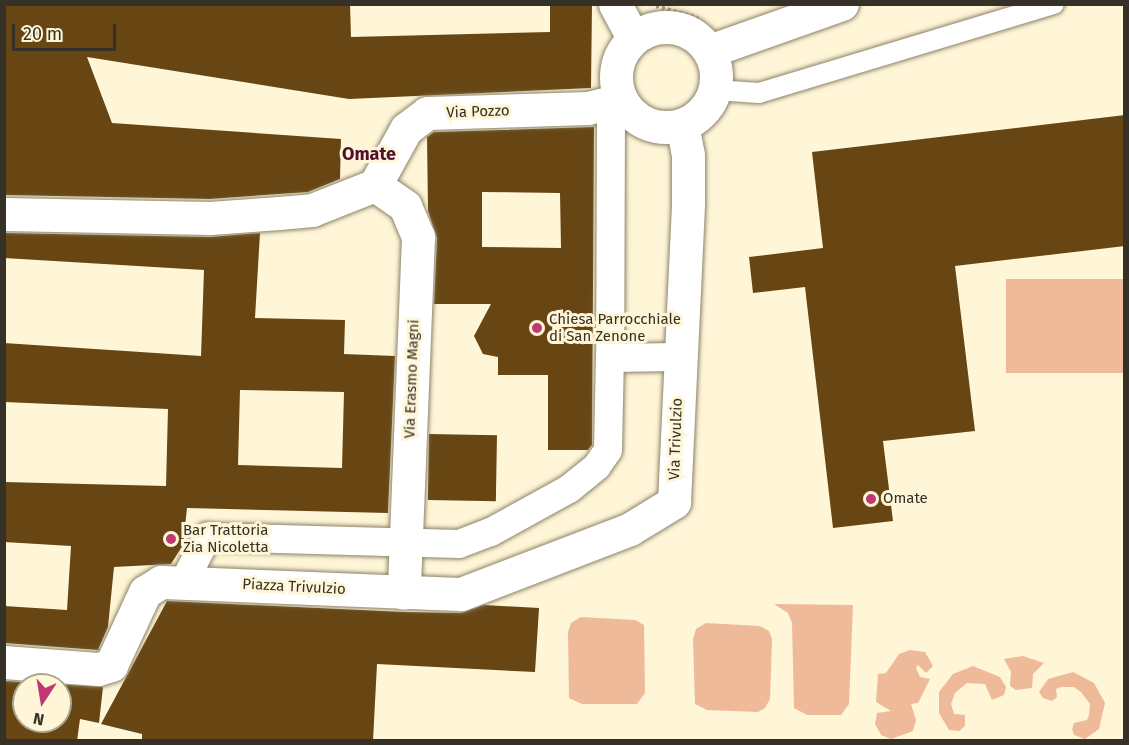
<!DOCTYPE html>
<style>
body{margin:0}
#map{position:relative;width:1129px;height:745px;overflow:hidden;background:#fff5d7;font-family:"Fira Sans",sans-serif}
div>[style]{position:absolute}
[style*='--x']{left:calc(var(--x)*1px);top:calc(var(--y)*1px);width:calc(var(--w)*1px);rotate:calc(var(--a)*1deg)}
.green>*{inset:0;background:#eeba9a;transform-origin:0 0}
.building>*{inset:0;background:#674614;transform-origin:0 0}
.path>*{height:4px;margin-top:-2px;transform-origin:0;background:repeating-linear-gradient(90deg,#a29b86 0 3px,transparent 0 6px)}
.roads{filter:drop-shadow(0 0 2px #8c8368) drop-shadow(0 0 2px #8c8368)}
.service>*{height:20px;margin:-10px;padding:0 10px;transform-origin:10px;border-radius:10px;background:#fff}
.pedestrian>*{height:28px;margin:-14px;padding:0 14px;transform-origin:14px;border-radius:14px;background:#fff}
.minor>*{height:33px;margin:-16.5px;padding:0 16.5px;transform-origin:16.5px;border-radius:16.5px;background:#fff}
.minor>.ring{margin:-16.5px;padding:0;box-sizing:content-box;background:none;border:33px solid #fff;border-radius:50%}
.dots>*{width:16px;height:16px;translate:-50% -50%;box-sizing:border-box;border:3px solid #fff5d7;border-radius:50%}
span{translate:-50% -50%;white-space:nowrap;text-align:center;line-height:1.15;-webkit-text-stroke:6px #fff5d7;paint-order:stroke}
.street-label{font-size:15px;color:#353126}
.poi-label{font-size:15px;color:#353126}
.left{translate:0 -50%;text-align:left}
.quarter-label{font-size:18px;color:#500f2d;font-weight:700}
.frame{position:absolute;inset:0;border:6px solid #353126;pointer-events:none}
.north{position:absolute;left:12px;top:673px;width:60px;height:60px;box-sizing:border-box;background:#fff5d7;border:2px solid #aea790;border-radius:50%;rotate:192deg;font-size:16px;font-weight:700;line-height:24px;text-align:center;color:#353126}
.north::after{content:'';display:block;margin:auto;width:21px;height:27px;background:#bf3775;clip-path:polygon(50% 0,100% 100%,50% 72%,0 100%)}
.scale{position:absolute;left:12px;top:24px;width:104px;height:27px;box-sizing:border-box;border:3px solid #353126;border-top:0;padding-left:8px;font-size:18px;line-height:21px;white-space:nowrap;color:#353126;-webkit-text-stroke:4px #fff5d7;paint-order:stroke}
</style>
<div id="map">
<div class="green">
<i style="left:1124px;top:279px;width:94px;height:118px;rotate:90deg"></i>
<i style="clip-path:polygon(774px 604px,853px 605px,849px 704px,841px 715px,807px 715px,794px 708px,792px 623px,788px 613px)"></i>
<i style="clip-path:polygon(581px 617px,635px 620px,644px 625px,645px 693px,637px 704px,582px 704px,569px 698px,568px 632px,571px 623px)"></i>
<i style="clip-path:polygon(706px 623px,760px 626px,769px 631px,772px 639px,770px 699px,765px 708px,758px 712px,707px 710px,695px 704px,693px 639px,696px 629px)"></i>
<i style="clip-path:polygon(910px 650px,925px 652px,933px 666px,926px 673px,918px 665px,916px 668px,920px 677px,930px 679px,918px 703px,911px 704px,916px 720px,913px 731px,891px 739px,881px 735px,875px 724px,877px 713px,891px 711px,876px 702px,878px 674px,886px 673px,899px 654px)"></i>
<i style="clip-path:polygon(1023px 656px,1044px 663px,1033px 674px,1032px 688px,1016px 690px,1010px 686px,1011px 672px,1004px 659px)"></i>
<i style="clip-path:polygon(973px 666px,1000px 677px,1006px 687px,1004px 695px,992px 700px,985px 684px,967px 683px,955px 693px,951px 704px,954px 714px,965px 715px,965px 726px,959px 731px,949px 730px,939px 713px,939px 692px,953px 674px)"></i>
<i style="clip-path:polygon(1073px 672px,1094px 683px,1105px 703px,1099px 729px,1085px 739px,1074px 735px,1072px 729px,1074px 723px,1087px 720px,1089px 715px,1090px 704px,1081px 692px,1074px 687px,1061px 687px,1056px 689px,1057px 697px,1052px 701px,1043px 698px,1039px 692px,1048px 679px)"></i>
</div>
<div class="building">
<i style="clip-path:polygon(4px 4px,350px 4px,351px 37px,550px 32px,550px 4px,592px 4px,591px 88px,349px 99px,87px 57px,112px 123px,341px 139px,340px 179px,308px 192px,210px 199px,4px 195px)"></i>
<i style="clip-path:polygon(1125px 115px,1125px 246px,955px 266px,975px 431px,883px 441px,893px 521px,833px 528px,805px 287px,753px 293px,749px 257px,823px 248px,812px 152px)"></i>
<i style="clip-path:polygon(evenodd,594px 127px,592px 445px,588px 450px,548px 450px,548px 375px,498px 375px,498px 357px,483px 354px,474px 336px,491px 304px,434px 304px,437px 238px,428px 211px,427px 137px,434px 132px,594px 127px,482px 192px,560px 193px,561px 248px,482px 247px,482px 192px)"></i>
<i style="clip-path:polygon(evenodd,4px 233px,210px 237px,260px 233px,255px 318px,345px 320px,344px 354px,395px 356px,388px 513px,187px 508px,183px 545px,171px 564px,114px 567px,108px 627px,98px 650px,4px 643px,4px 606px,67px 610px,71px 546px,4px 542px,4px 482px,166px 486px,168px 409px,4px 402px,4px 343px,201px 356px,204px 270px,4px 258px,4px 233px,240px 390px,344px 392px,342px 468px,238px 465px,240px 390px)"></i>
<i style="left:429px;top:434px;width:68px;height:66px;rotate:1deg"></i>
<i style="clip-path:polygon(167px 601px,404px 612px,461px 613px,484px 605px,539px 608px,535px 672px,377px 664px,373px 741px,142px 741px,142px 734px,101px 724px)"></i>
<i style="clip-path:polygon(evenodd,4px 681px,103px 687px,99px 723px,80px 719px,77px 741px,4px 741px,4px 681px,24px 685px,60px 685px,60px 721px,24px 721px,24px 685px)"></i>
</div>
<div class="path">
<i style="--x:656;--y:6;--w:44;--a:15.9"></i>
</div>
<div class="roads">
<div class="service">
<i style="--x:715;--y:90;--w:44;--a:3.9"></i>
<i style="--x:759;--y:93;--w:308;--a:-16.8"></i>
</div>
<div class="pedestrian">
<i style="--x:606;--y:103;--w:17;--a:73"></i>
<i style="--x:611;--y:119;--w:239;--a:90.2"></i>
<i style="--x:184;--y:582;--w:51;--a:-62.9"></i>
<i style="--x:207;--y:537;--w:252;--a:1.6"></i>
<i style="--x:459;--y:544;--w:34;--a:-21"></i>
<i style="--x:491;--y:532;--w:89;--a:-28.9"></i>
<i style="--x:569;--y:489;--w:36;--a:-39"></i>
<i style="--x:597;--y:466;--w:19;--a:-55"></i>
<i style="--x:608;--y:450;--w:92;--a:-88.8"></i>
<i style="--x:610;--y:358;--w:69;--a:-0.8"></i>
</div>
<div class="minor">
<i style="--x:615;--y:4;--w:38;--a:62"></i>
<i class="ring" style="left:616px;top:27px;width:67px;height:67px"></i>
<i style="--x:709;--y:51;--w:141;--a:-19.5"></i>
<i style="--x:375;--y:185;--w:37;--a:35"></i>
<i style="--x:405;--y:206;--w:34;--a:67"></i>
<i style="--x:418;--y:237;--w:356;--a:92.3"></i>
<i style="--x:375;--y:185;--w:64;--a:-61"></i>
<i style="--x:406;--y:129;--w:26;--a:-37"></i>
<i style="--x:427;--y:113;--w:161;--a:-1.8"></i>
<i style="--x:588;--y:108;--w:33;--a:-14"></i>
<i style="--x:4;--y:214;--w:206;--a:1.1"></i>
<i style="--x:210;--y:218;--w:69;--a:-4.1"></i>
<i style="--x:279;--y:213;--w:33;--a:-5"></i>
<i style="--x:312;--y:210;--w:68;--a:-21.6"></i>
<i style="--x:4;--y:662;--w:94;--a:4.3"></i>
<i style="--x:98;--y:669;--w:14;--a:-17"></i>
<i style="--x:111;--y:665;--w:81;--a:-65"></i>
<i style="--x:145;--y:592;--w:19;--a:-32"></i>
<i style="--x:161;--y:582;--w:300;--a:2.3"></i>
<i style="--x:461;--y:594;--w:181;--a:-21"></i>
<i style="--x:630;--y:529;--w:52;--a:-31.5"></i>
<i style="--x:674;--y:502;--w:299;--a:-87.3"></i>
<i style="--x:688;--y:203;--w:48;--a:-90"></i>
<i style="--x:688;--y:155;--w:31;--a:-101"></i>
</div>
</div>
<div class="dots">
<i style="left:537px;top:328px;background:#bf3775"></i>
<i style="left:871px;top:499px;background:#bf3775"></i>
<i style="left:171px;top:539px;background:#bf3775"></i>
</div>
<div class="street-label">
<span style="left:478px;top:112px;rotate:-2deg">Via Pozzo</span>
<span style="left:412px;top:379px;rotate:-88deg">Via Erasmo Magni</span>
<span style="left:676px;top:439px;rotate:-88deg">Via Trivulzio</span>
<span style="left:294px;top:587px;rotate:3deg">Piazza Trivulzio</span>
</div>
<div class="poi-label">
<span class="left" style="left:549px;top:328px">Chiesa Parrocchiale<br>di San Zenone</span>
<span class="left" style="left:883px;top:499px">Omate</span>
<span class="left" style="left:183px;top:539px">Bar Trattoria<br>Zia Nicoletta</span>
</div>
<div class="quarter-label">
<span style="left:369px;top:154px">Omate</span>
</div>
<div class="frame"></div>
<div class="north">N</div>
<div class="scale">20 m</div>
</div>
